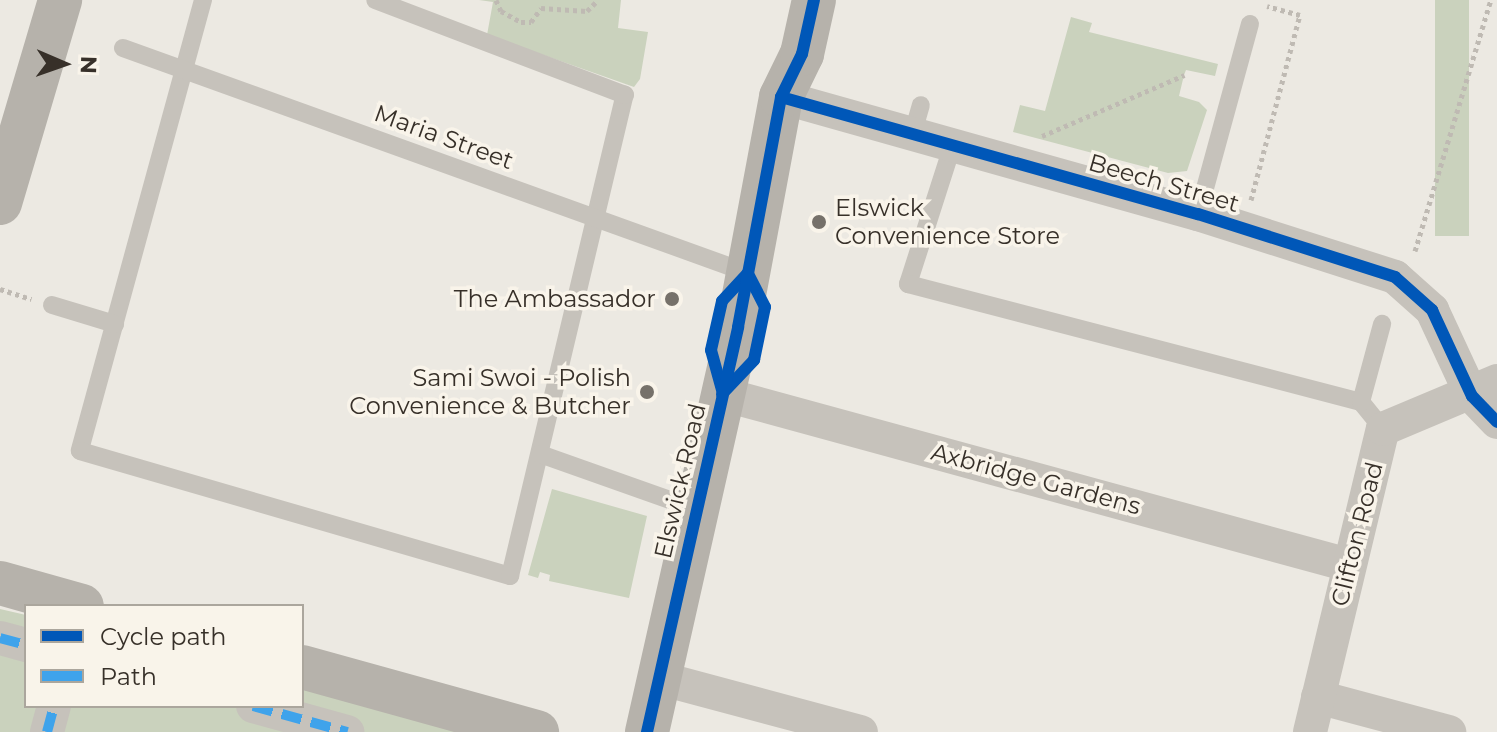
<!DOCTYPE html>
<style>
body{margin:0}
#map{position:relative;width:1497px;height:732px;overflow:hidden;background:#ece9e2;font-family:Montserrat,sans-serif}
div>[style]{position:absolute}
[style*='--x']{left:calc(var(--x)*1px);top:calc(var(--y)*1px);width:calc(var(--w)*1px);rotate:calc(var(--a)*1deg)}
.green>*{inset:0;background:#cad2bd;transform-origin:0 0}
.path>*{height:5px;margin-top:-2.5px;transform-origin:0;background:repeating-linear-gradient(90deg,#bfbab3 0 4px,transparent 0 8px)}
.lane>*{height:18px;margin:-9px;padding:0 9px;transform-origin:9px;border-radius:9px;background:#c6c2bb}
.street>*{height:34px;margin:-17px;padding:0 17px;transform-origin:17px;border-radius:17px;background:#c6c2bb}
.secondary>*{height:44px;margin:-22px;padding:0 22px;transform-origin:22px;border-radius:22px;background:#b6b2ab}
.quiet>*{height:10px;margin-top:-5px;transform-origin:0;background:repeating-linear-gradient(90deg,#3fa3eb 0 20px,transparent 0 30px)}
.cycleway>*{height:12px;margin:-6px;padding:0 6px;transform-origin:6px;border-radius:6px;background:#0057b8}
.dots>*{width:22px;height:22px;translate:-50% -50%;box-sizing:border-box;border:4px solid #f9f4ea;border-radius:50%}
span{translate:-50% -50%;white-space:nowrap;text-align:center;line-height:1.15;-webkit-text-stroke:7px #f9f4ea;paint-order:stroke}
.street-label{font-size:24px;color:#373029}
.poi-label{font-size:24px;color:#373029}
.left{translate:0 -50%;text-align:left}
.right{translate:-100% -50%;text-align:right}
.legend{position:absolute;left:24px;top:604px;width:280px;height:104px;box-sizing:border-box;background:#f9f4ea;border:2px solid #aba69d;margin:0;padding:10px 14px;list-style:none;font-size:24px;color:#373029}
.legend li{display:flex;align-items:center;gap:16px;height:40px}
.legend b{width:40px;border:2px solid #aba69d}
.north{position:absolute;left:24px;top:24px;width:80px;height:80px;-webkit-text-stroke:6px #f9f4ea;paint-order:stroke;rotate:92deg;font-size:22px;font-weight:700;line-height:32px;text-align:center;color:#373029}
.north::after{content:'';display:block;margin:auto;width:28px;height:36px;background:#373029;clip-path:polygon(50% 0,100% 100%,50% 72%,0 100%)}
</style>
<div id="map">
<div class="green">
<i style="clip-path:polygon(479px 0,621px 0,618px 28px,648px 32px,640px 79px,634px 87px,487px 35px,493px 2px)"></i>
<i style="left:1435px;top:0;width:34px;height:236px"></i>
<i style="clip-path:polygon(1071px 17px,1092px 23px,1089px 32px,1218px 64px,1215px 76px,1186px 70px,1184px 75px,1179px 96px,1199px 102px,1207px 110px,1187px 171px,1168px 173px,1013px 132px,1020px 105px,1045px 111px)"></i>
<i style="clip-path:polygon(552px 489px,647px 516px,629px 598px,549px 581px,550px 575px,540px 572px,538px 578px,528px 575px)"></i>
<i style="clip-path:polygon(0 609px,26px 615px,26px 706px,302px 706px,302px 688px,459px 732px,0 732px)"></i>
</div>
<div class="path">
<i style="--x:496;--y:0;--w:12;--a:66"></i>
<i style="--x:501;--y:11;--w:23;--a:29"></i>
<i style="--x:521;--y:22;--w:10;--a:0"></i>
<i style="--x:531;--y:22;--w:17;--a:-54"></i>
<i style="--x:541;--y:8;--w:46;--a:3.7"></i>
<i style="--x:587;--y:11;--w:16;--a:-45"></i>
<i style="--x:1042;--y:136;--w:155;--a:-23.2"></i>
<i style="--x:1251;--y:200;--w:191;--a:-75.2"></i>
<i style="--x:1300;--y:15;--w:34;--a:-165"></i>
<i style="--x:1415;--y:251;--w:262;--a:-73.2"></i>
<i style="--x:0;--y:289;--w:33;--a:18"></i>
</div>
<div class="lane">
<i style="--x:203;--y:0;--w:467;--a:105.3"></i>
<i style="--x:80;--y:451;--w:448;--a:16.2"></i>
<i style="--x:510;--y:576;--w:495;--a:-76.6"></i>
<i style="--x:625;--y:95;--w:267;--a:-159.2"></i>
<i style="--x:123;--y:48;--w:664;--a:19.8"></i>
<i style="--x:912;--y:136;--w:32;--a:-74"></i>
<i style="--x:952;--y:147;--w:144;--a:107.8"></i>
<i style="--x:908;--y:284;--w:468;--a:14.6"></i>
<i style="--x:1361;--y:402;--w:35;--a:51"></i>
<i style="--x:1198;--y:214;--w:197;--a:-74.7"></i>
<i style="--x:52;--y:305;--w:66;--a:16.8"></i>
<i style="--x:1361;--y:402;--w:81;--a:-74.9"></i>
<i style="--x:540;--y:454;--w:164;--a:19.5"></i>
</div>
<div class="street">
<i style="--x:781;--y:97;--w:433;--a:15.7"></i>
<i style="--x:1198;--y:214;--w:207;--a:17.7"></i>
<i style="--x:1395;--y:277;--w:50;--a:41.7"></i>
<i style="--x:1432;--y:310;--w:95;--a:65.1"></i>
<i style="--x:1472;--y:396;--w:36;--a:46"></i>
<i style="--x:722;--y:394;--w:650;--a:15.26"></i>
<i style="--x:0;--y:638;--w:27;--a:15"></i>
<i style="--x:659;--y:678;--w:209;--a:15"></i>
<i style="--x:1318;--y:697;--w:136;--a:15"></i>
<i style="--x:253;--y:706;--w:98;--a:15.5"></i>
<i style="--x:47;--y:732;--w:27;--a:-75"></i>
<i style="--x:1310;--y:732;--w:312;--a:-76.5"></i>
<i style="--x:1383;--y:429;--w:124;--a:-22.8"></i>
</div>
<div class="secondary">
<i style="--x:0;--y:203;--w:212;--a:-73.5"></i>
<i style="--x:0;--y:583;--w:85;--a:15.7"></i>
<i style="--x:302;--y:667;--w:244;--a:15.5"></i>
<i style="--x:647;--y:732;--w:415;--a:-77.3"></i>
<i style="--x:738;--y:327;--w:234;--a:-79.4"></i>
<i style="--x:781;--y:97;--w:48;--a:-64"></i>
<i style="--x:802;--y:54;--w:55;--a:-77.5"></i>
</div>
<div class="quiet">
<i style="--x:0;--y:638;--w:27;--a:15"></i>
<i style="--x:253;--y:706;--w:98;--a:15.5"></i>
<i style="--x:47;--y:732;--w:27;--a:-75"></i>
</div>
<div class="cycleway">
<i style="--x:781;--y:97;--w:433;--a:15.7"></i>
<i style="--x:1198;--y:214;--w:207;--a:17.7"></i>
<i style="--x:1395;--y:277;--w:50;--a:41.7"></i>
<i style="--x:1432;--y:310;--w:95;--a:65.1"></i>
<i style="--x:1472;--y:396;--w:36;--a:46"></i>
<i style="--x:722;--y:390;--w:41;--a:-105.4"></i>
<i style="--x:711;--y:350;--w:50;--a:-77.3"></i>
<i style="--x:722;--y:301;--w:38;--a:-47"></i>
<i style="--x:722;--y:394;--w:47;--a:-46.7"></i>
<i style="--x:754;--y:360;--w:54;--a:-78.3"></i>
<i style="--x:765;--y:307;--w:38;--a:-117"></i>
<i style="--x:647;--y:732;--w:415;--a:-77.3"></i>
<i style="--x:738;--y:327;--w:234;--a:-79.4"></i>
<i style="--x:781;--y:97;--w:48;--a:-64"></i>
<i style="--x:802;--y:54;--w:55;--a:-77.5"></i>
</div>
<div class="dots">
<i style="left:819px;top:222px;background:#76716a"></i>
<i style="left:672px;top:299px;background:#76716a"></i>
<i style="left:647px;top:392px;background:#76716a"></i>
</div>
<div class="street-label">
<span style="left:444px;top:137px;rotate:20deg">Maria Street</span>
<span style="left:1164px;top:183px;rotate:16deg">Beech Street</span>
<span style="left:1036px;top:479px;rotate:15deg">Axbridge Gardens</span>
<span style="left:680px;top:481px;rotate:-77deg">Elswick Road</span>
<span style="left:1357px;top:534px;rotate:-76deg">Clifton Road</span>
</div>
<div class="poi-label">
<span class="left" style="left:835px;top:222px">Elswick<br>Convenience Store</span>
<span class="right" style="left:656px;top:299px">The Ambassador</span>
<span class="right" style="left:631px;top:392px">Sami Swoi - Polish<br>Convenience &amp; Butcher</span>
</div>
<ul class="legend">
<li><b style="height:10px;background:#0057b8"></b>Cycle path</li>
<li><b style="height:10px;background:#3fa3eb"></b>Path</li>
</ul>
<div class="north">N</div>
</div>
